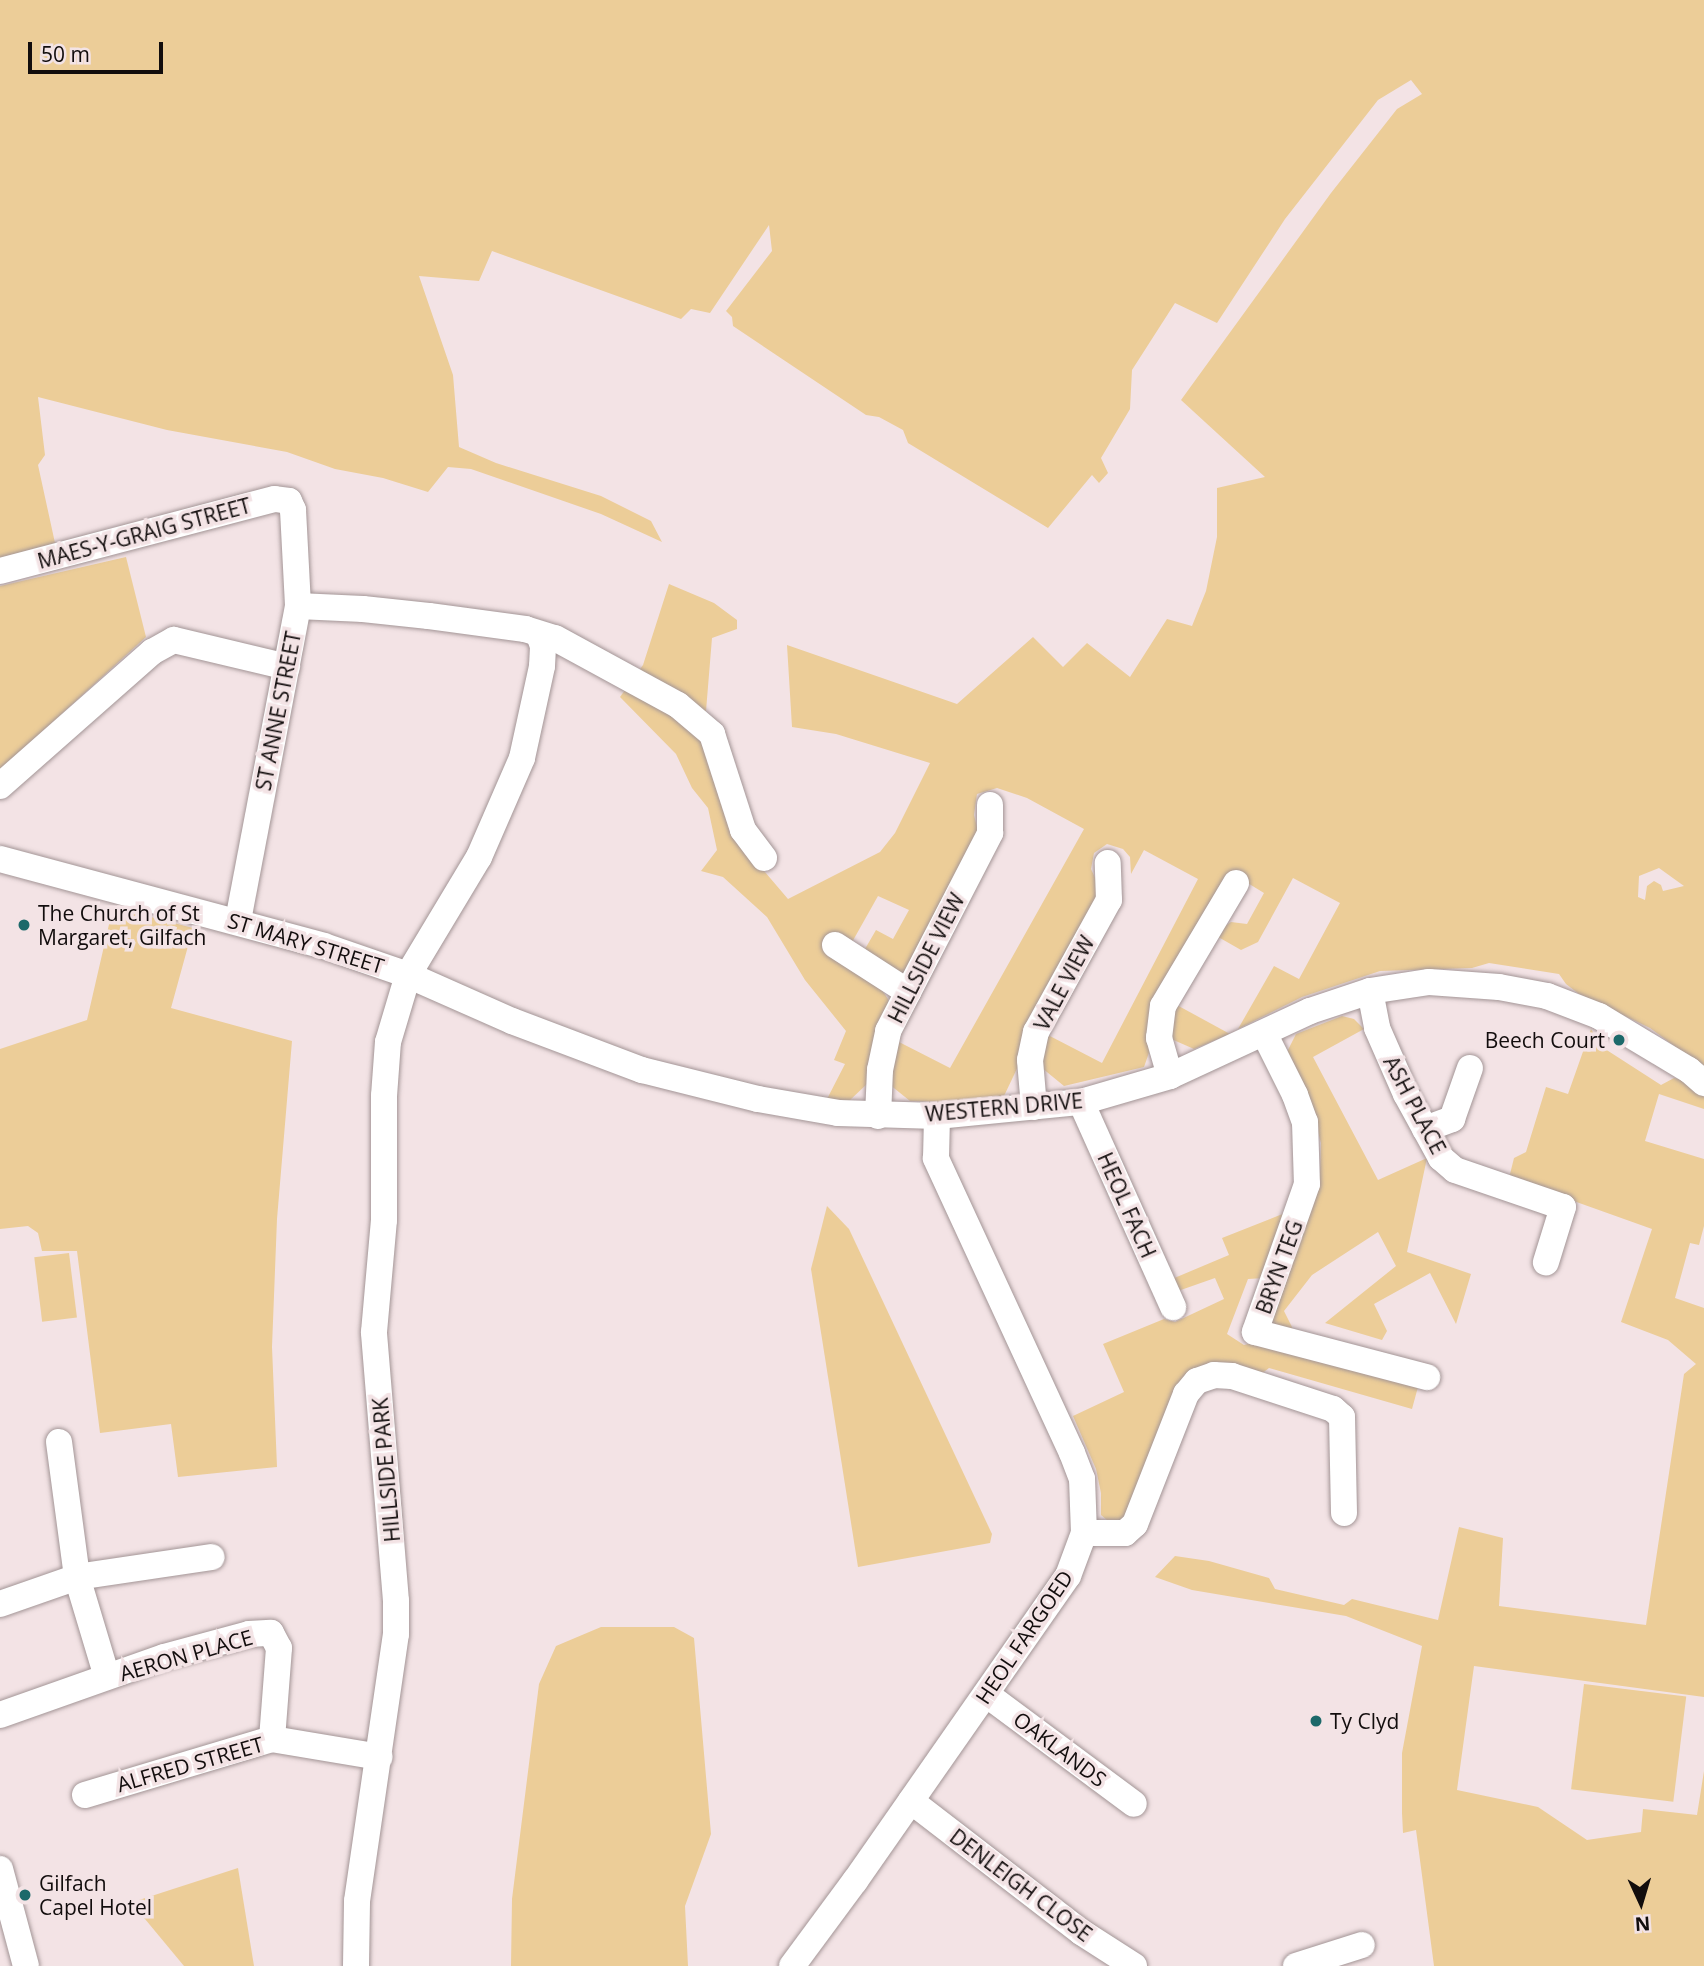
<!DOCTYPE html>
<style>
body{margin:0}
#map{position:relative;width:1704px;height:1966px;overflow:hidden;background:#f3e3e5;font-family:"Open Sans",sans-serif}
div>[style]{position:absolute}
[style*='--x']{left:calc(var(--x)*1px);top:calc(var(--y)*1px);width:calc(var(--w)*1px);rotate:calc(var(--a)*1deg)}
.green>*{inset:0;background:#eccd98;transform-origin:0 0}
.roads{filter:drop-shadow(0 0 2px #a39596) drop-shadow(0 0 2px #a39596)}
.minor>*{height:26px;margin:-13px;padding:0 13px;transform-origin:13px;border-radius:13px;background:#fff}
.dots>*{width:19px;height:19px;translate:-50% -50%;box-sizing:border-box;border:4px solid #f3e3e5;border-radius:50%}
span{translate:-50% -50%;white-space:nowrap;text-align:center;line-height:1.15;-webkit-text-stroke:7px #f3e3e5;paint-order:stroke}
.street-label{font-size:21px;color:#120d0d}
.poi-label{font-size:21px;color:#120d0d}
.left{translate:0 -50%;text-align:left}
.right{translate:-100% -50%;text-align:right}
.north{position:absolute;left:1606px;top:1868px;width:70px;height:70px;-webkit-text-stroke:5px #f3e3e5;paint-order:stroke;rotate:176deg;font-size:19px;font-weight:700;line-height:28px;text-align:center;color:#120d0d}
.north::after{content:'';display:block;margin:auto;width:24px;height:32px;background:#120d0d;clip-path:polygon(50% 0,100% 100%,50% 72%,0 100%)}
.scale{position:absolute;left:28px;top:42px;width:135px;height:32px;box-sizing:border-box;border:4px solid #120d0d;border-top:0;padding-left:9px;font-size:21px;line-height:24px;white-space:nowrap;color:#120d0d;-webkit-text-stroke:5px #f3e3e5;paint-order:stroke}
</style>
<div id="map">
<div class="green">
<i style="clip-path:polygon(evenodd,0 0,1704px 0,1704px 1068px,1650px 1028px,1579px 994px,1566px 984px,1559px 974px,1489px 963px,1472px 968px,1380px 971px,1302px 997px,1238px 1029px,1274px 966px,1299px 979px,1340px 903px,1293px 878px,1258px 942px,1241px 950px,1213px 934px,1231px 922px,1247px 924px,1264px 893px,1233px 874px,1152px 1044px,1144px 1067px,1064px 1086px,1042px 1068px,1046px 1034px,1102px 1063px,1198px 879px,1144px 850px,1131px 874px,1130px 857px,1123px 849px,1107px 844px,1094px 853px,1091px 869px,1101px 891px,1004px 1096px,945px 1102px,910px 1101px,889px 1084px,899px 1042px,950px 1068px,1084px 829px,1027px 798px,997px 788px,977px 794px,974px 815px,981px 843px,915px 968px,901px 975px,865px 949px,876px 930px,893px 939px,909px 910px,878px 896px,851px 944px,888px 999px,890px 1014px,868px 1083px,849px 1101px,827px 1099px,845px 1064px,834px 1060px,846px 1031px,805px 980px,767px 917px,723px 877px,701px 871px,717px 850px,708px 808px,692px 788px,676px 754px,620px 697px,643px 665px,669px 584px,714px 603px,737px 620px,737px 629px,712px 638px,706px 711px,686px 723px,708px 741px,748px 852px,788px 899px,880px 852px,895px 833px,930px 763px,836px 734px,792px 727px,787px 645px,957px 704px,1033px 637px,1063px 667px,1087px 643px,1130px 677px,1167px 619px,1192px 626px,1206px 591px,1217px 537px,1217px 488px,1265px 477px,1181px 400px,1331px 193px,1397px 109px,1422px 94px,1411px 80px,1378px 100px,1285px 219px,1217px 323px,1175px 303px,1132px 370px,1130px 409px,1101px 458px,1108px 473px,1099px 483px,1092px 475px,1048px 528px,908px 443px,903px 430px,879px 417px,866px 415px,733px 326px,732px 317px,726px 311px,772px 251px,769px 225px,710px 313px,691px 309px,681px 319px,492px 251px,479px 281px,419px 276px,453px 375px,459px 447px,496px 463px,601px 496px,651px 521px,662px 542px,601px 514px,471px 469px,448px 467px,428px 492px,383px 478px,335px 469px,287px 452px,167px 430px,38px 397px,45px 455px,38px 465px,55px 543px,0 558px,0 0,1659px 868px,1684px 886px,1663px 891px,1661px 885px,1654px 881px,1647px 886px,1645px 900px,1638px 897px,1639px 876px,1659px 868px)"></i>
<i style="clip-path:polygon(126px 557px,146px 637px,0 770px,0 586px)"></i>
<i style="clip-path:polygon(113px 907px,193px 928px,171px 1008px,292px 1041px,277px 1219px,272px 1347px,277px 1467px,178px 1477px,171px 1424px,100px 1433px,77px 1251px,42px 1251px,38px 1233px,28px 1226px,0 1229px,0 1049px,87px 1020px)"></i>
<i style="clip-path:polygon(1175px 1004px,1230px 1034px,1194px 1049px,1169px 1038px)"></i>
<i style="clip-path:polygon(1342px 1016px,1354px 1019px,1364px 1029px,1313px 1057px,1378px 1180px,1427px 1158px,1407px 1252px,1471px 1274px,1456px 1324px,1430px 1273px,1374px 1304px,1387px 1331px,1382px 1340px,1325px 1323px,1396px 1266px,1378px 1232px,1312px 1275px,1284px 1311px,1297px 1337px,1269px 1329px,1320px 1173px,1321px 1143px,1313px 1114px,1287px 1052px,1296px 1034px)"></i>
<i style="clip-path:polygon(1591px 1029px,1602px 1047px,1661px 1085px,1674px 1078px,1688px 1081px,1704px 1095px,1704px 1109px,1659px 1094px,1645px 1141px,1704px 1159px,1704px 1226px,1699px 1245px,1690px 1243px,1675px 1298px,1704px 1308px,1704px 1697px,1474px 1666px,1457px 1790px,1538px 1807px,1587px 1840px,1641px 1832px,1643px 1809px,1697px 1815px,1704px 1771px,1704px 1966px,1434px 1966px,1416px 1830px,1403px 1833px,1402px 1813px,1402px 1753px,1422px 1646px,1346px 1616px,1192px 1590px,1155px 1577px,1175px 1556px,1209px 1561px,1269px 1578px,1275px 1589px,1344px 1605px,1352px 1599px,1438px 1620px,1459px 1527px,1503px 1538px,1499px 1606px,1646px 1625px,1684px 1374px,1696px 1364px,1668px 1340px,1621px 1322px,1652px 1229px,1509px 1178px,1514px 1158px,1526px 1152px,1546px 1087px,1568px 1094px)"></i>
<i style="clip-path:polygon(827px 1206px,849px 1229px,992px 1534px,990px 1543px,858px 1567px,811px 1269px)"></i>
<i style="clip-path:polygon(1295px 1209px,1265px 1278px,1248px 1279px,1227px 1334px,1244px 1345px,1256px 1342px,1418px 1387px,1412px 1409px,1269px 1368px,1256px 1378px,1206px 1369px,1132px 1521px,1113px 1525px,1101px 1515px,1101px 1493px,1096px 1469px,1073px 1416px,1124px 1392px,1103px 1344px,1164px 1319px,1175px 1322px,1224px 1299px,1215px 1278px,1178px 1291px,1172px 1279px,1229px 1255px,1222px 1238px)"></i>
<i style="left:69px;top:1253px;width:65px;height:35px;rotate:83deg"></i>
<i style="clip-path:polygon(601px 1627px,674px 1627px,694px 1638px,711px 1834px,685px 1906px,688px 1966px,511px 1966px,512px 1899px,539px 1684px,556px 1646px)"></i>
<i style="left:1584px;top:1684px;width:103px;height:106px;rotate:7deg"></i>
<i style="clip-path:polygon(238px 1868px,254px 1966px,184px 1966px,140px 1913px,136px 1901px)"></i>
</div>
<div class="roads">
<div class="minor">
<i style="--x:0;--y:571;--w:284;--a:-14.7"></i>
<i style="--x:275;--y:499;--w:14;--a:8"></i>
<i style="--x:289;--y:501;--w:10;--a:66"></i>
<i style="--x:293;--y:510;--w:96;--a:87"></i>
<i style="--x:298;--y:606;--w:321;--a:100.8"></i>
<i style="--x:298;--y:606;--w:65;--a:2.6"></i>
<i style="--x:363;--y:609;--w:66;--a:6.1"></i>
<i style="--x:429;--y:616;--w:97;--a:7.7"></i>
<i style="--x:525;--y:629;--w:31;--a:17"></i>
<i style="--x:555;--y:638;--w:140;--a:28.6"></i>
<i style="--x:678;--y:705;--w:45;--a:40.5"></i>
<i style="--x:712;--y:734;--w:101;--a:72.1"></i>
<i style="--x:743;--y:830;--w:35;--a:53"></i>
<i style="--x:0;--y:786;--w:203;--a:-41.4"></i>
<i style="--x:152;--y:652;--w:25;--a:-29"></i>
<i style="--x:174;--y:640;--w:116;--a:13.4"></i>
<i style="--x:0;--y:859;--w:335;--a:15"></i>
<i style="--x:324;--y:946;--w:89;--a:19"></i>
<i style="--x:408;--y:975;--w:114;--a:23.9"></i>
<i style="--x:512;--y:1021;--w:139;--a:20.7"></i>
<i style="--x:642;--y:1070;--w:120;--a:14"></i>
<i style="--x:758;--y:1099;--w:81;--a:9.9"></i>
<i style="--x:838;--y:1113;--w:99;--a:1.7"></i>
<i style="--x:937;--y:1116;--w:145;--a:-5.6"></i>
<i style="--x:1081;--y:1102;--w:93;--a:-16.3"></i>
<i style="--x:1170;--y:1076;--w:154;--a:-24.9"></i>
<i style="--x:1310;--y:1011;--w:63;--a:-18.4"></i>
<i style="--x:1370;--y:991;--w:60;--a:-8.7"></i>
<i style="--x:1429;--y:982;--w:70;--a:4.1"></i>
<i style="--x:1499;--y:987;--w:49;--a:10.6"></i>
<i style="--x:1547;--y:996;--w:56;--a:21"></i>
<i style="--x:1599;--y:1016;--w:105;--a:31"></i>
<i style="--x:1689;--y:1070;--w:20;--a:41"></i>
<i style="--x:835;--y:945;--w:87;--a:32.8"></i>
<i style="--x:1370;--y:991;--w:38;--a:79"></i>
<i style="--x:1377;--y:1028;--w:72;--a:66.3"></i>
<i style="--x:1406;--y:1094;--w:73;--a:61.3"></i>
<i style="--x:1441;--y:1158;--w:18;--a:41"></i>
<i style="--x:1455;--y:1170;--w:114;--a:18.9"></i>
<i style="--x:1563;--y:1207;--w:58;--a:107.2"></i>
<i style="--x:1265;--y:1035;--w:67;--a:63.4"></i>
<i style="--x:1295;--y:1095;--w:29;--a:70"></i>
<i style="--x:1305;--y:1122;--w:62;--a:88.2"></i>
<i style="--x:1307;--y:1184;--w:157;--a:109.4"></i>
<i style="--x:1255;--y:1332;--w:178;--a:14.7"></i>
<i style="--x:1170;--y:1076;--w:40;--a:-106"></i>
<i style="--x:1159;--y:1038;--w:32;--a:-83"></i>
<i style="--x:1163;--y:1006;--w:143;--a:-59.3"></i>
<i style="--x:1081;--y:1102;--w:225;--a:65.8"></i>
<i style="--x:1034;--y:1107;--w:47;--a:-94.9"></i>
<i style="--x:1030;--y:1060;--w:29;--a:-78"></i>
<i style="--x:1036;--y:1032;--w:151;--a:-61.1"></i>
<i style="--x:1109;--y:900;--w:37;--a:-92"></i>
<i style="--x:878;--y:1116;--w:46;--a:-87.5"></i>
<i style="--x:880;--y:1070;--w:40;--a:-78"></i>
<i style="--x:888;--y:1031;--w:223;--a:-62.7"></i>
<i style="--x:990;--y:833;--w:28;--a:-90"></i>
<i style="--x:1425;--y:1129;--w:29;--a:-20"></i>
<i style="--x:1452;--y:1119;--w:54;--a:-70.6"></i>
<i style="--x:59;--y:1442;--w:136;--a:82.4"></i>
<i style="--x:77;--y:1577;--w:104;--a:73.3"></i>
<i style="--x:1084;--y:1533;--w:41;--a:0"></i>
<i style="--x:1125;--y:1533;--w:13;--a:-42"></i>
<i style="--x:1135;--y:1524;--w:140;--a:-68.6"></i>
<i style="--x:1186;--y:1394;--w:17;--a:-50"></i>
<i style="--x:1197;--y:1381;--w:18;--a:-19"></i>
<i style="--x:1214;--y:1375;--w:18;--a:3"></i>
<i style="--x:1232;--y:1376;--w:106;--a:18.1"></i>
<i style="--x:1333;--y:1409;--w:12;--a:42"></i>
<i style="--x:1342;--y:1417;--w:96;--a:88.8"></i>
<i style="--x:0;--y:1604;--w:82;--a:-19.3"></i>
<i style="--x:77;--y:1577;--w:136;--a:-8.4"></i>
<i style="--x:986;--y:1694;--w:184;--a:36.6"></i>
<i style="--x:0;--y:1715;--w:174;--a:-19.5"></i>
<i style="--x:164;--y:1657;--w:88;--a:-15.1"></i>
<i style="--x:249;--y:1634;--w:22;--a:-3"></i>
<i style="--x:271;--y:1633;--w:17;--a:62"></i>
<i style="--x:279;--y:1648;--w:91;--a:94.4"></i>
<i style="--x:85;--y:1795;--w:195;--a:-16.7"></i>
<i style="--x:272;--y:1739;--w:109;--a:9.5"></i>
<i style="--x:911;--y:1801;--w:215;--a:37.6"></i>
<i style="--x:1081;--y:1932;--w:63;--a:32.7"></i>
<i style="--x:0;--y:1869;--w:100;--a:75"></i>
<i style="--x:356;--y:1966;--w:65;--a:-89.1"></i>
<i style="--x:357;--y:1901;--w:270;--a:-81.7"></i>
<i style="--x:396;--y:1634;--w:33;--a:-90"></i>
<i style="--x:396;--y:1601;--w:270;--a:-94.7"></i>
<i style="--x:374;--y:1332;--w:112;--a:-84.9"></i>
<i style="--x:384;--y:1220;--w:124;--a:-90"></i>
<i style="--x:384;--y:1096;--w:54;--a:-85.8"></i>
<i style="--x:388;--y:1042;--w:70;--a:-73.4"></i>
<i style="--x:408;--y:975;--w:138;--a:-59"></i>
<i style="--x:479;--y:857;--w:108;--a:-66.5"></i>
<i style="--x:522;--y:758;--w:94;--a:-77.7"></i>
<i style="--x:542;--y:666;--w:20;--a:-87"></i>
<i style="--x:543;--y:646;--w:12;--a:-110"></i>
<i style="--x:792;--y:1966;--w:106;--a:-53.5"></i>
<i style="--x:855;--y:1881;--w:372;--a:-55.1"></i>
<i style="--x:1068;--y:1576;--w:46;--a:-69.6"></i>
<i style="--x:1084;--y:1533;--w:54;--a:-92.1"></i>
<i style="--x:1082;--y:1479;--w:28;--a:-111"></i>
<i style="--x:1072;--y:1453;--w:325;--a:-114.8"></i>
<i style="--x:936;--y:1158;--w:42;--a:-88.6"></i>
<i style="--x:1296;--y:1966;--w:69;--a:-17.7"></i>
</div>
</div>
<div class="dots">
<i style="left:24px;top:925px;background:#1c696a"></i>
<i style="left:1619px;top:1040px;background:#1c696a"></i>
<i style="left:1316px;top:1721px;background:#1c696a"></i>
<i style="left:25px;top:1895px;background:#1c696a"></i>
</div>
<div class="street-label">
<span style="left:144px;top:533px;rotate:-15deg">MAES-Y-GRAIG STREET</span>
<span style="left:278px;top:711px;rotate:-79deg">ST ANNE STREET</span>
<span style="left:306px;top:943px;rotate:17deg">ST MARY STREET</span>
<span style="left:926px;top:958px;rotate:-63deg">HILLSIDE VIEW</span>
<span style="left:1064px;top:983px;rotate:-62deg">VALE VIEW</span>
<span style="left:1415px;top:1105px;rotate:62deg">ASH PLACE</span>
<span style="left:1004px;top:1107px;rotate:-5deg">WESTERN DRIVE</span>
<span style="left:1127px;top:1205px;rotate:66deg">HEOL FACH</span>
<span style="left:1279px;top:1267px;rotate:-70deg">BRYN TEG</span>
<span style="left:386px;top:1470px;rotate:-95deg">HILLSIDE PARK</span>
<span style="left:1024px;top:1637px;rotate:-56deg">HEOL FARGOED</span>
<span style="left:186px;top:1655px;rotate:-16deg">AERON PLACE</span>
<span style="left:1060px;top:1749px;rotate:37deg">OAKLANDS</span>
<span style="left:190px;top:1764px;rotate:-16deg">ALFRED STREET</span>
<span style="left:1021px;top:1885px;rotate:37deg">DENLEIGH CLOSE</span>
</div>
<div class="poi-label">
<span class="left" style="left:38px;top:925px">The Church of St<br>Margaret, Gilfach</span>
<span class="right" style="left:1605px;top:1040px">Beech Court</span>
<span class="left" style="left:1330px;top:1721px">Ty Clyd</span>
<span class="left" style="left:39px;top:1895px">Gilfach<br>Capel Hotel</span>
</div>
<div class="north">N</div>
<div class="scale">50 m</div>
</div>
